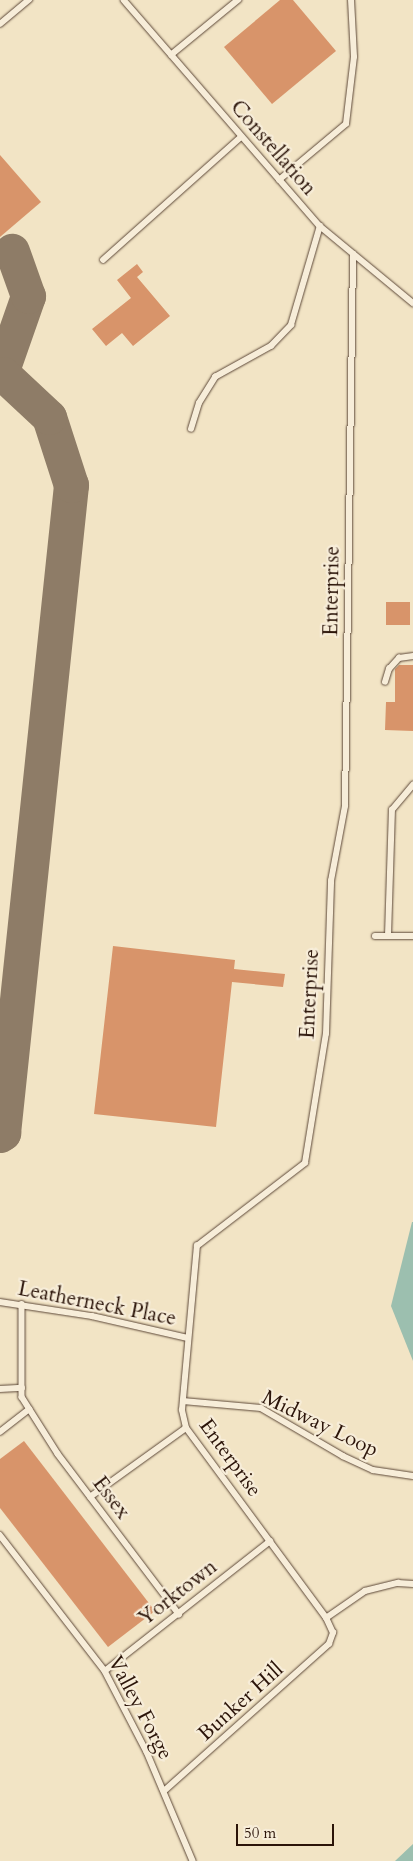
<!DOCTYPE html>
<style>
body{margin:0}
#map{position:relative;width:413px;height:1861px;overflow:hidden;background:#f2e4c5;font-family:Cardo,serif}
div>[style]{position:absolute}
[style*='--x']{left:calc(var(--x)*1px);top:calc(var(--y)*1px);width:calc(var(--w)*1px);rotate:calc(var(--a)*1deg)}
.water>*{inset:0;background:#9cbfaf}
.taxiway>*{height:35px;margin:-17.5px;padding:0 17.5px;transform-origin:17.5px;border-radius:17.5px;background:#8e7c67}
.building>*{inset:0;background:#d8946a;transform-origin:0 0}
.roads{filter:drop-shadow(0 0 1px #5d4838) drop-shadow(0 0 1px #5d4838)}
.lane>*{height:5.5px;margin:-2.75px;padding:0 2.75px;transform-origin:2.75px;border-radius:2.75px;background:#f7edd9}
span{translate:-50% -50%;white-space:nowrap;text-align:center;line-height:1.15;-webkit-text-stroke:4.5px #f7edd9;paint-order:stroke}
.street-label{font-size:21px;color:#2b1409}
.scale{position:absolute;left:236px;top:1824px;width:98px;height:22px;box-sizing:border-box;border:2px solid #2b1409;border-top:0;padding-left:6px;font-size:15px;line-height:18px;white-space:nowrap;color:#2b1409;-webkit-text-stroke:4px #f7edd9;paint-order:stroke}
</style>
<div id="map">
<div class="water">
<i style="clip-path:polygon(412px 1222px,413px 1222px,413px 1361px,391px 1306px)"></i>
<i style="clip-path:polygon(413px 1844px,413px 1861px,395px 1861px)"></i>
</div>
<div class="taxiway">
<i style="--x:0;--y:376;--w:85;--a:-70.7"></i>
<i style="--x:28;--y:296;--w:48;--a:-109.6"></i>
<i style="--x:0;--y:1135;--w:4;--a:-34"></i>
<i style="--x:3;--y:1133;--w:652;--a:-84.01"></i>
<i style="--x:71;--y:485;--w:71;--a:-107.9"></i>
<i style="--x:49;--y:417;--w:63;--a:-136.9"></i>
</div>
<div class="building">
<i style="clip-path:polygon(280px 0,293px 0,336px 51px,272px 104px,224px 47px)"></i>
<i style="clip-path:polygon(0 155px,41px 202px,0 237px)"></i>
<i style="clip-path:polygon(137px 264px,143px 272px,137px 277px,170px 316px,133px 346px,122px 333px,106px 346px,92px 329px,131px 298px,117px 280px)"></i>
<i style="left:386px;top:602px;width:24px;height:23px"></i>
<i style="clip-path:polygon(399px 665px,413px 665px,413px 731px,385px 730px,386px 702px,395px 702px,395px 669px)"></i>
<i style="clip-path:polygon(113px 946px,235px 960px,234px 969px,285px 974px,283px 987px,232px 982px,216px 1127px,94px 1114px)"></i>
<i style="clip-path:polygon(24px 1441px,155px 1611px,108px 1647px,0 1508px,0 1459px)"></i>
</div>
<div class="roads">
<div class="lane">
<i style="--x:124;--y:0;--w:299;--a:49.1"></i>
<i style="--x:320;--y:226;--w:121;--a:39.6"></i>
<i style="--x:0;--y:24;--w:38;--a:-40"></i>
<i style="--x:171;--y:55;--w:87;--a:-39.4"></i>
<i style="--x:279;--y:180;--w:87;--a:-39.9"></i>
<i style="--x:346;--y:124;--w:67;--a:-83.2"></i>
<i style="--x:354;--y:57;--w:57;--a:-93"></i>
<i style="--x:103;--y:260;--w:185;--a:-41.7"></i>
<i style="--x:191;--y:429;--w:27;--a:-73"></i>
<i style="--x:199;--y:403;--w:31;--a:-58"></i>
<i style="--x:215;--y:377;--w:64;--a:-29"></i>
<i style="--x:271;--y:346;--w:29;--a:-46"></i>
<i style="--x:291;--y:325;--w:103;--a:-73.7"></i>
<i style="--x:385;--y:682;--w:14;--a:-73"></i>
<i style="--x:389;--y:669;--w:15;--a:-48"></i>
<i style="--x:399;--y:658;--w:14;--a:-8"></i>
<i style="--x:375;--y:936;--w:38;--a:0"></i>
<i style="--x:388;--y:936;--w:126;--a:-88.2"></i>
<i style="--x:392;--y:810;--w:33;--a:-50"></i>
<i style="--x:0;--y:1302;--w:93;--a:8.7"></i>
<i style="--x:92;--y:1316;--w:98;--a:12.9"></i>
<i style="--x:22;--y:1304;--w:93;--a:90"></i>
<i style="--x:22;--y:1397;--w:67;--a:57.7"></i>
<i style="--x:58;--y:1454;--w:201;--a:52.9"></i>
<i style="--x:0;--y:1389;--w:22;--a:-3"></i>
<i style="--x:183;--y:1401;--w:78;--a:5.1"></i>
<i style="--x:261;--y:1408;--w:95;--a:30.3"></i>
<i style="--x:343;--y:1456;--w:33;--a:25"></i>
<i style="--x:373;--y:1470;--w:40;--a:8.5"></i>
<i style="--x:0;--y:1432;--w:37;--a:-38"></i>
<i style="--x:90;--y:1497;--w:118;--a:-35.7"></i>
<i style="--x:0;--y:1535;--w:172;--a:52.3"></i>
<i style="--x:105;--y:1671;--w:91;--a:62.6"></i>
<i style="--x:147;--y:1752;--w:118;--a:67.1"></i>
<i style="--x:326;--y:1618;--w:47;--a:-34.7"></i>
<i style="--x:365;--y:1591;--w:34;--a:-14"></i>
<i style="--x:398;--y:1583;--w:15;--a:4"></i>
<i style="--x:105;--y:1671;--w:210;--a:-38.2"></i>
<i style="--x:164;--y:1791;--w:221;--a:-41.7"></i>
<i style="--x:329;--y:1644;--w:12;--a:-70"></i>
<i style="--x:333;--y:1633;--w:17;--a:-115"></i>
<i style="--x:326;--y:1618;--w:236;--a:-126.4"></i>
<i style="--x:186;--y:1428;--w:18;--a:-103"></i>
<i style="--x:182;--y:1410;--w:165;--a:-84.8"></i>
<i style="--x:197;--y:1246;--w:136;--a:-37.5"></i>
<i style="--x:305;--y:1163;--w:131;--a:-80.8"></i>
<i style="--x:326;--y:1034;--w:153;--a:-88.1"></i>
<i style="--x:331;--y:881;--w:76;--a:-79.4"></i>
<i style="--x:345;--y:806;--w:552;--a:-89.17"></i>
</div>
</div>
<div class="street-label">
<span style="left:273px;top:148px;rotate:49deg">Constellation</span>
<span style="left:332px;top:591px;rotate:-89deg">Enterprise</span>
<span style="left:310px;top:994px;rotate:-87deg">Enterprise</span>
<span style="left:97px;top:1304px;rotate:11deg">Leatherneck Place</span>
<span style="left:320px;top:1424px;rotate:26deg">Midway Loop</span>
<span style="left:230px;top:1458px;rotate:54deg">Enterprise</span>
<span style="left:111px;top:1498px;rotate:53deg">Essex</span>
<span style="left:178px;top:1593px;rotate:-38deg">Yorktown</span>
<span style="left:241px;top:1702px;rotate:-42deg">Bunker Hill</span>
<span style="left:140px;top:1708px;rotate:62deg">Valley Forge</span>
</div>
<div class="scale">50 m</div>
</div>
